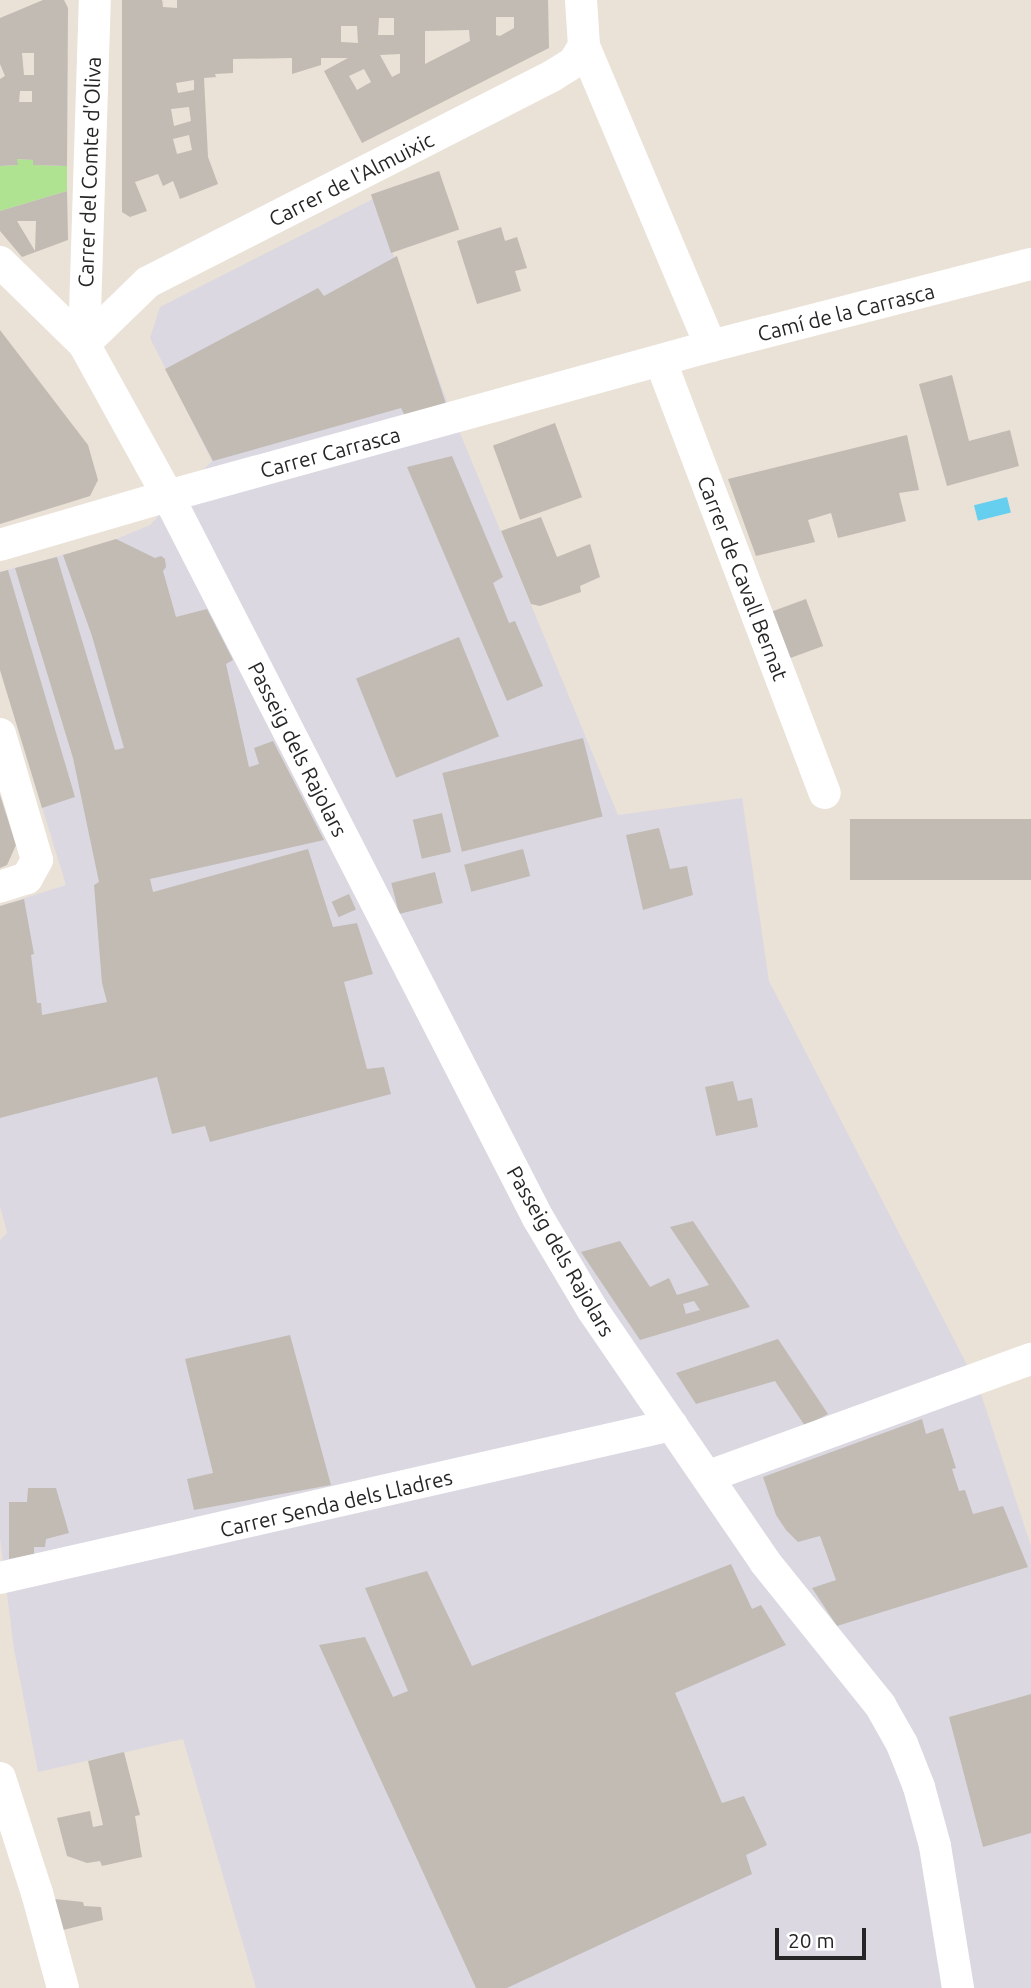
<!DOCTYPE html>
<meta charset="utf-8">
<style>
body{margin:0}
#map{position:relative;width:1031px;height:1988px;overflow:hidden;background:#eae1d7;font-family:Ubuntu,sans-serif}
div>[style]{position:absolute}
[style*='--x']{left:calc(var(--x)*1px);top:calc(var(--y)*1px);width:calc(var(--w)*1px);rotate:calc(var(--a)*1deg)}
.industrial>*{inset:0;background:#dbd8e2}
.green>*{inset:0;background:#afe391}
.water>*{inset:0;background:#66cff0;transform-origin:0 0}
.building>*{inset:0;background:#c1bbb4;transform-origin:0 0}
.minor>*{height:32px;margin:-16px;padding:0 16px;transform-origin:16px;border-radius:16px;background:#fff}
span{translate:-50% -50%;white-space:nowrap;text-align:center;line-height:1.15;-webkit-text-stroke:7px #fff;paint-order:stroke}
.street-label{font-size:21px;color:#262626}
.scale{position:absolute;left:775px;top:1928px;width:91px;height:32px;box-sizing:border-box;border:4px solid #262626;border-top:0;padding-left:9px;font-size:21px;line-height:24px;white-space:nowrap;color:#262626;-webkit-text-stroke:5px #fff;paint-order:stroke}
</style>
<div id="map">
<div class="industrial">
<i style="clip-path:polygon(373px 199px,448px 404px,618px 815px,742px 798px,769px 981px,979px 1388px,1031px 1546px,1031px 1988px,256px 1988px,183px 1739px,38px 1772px,14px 1649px,0 1538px,0 1240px,7px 1233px,0 1206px,0 906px,66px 885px,0 670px,0 572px,107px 543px,150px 525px,212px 461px,150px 338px,160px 307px)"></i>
</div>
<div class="green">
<i style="clip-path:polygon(17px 159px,33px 160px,34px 165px,67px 166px,67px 191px,0 211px,0 166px,17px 165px)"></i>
</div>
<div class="water">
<i style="left:1007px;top:497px;width:16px;height:34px;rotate:76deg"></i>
</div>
<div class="building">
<i style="clip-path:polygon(evenodd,43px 0,64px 0,68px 8px,67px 166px,33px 165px,33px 160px,17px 159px,18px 165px,0 166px,0 79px,5px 76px,0 64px,0 18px,43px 0,22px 53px,34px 53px,34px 75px,24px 75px,22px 53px,43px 0,20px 91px,32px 91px,32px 102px,19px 102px,20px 91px)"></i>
<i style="clip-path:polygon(evenodd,122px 0,162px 0,163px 7px,177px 8px,177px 0,548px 0,549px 48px,362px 143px,324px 71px,348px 58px,321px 58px,321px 65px,292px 74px,292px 58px,233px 59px,233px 73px,215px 74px,216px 77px,204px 78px,208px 157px,218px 184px,180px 199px,173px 181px,163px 186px,158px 174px,135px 182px,147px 211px,130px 217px,122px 212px,122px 0,496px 17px,514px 17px,514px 28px,500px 36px,496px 35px,496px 17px,122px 0,379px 18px,394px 18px,394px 35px,378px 35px,379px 18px,122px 0,341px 26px,357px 26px,358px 43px,341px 42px,341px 26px,122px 0,469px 30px,470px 41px,425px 64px,425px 31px,469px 30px,122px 0,400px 54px,400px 73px,392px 77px,380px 55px,400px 54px,122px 0,364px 69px,371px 82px,357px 90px,349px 76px,364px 69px,122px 0,194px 80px,194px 90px,178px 93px,176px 83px,194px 80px,122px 0,189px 107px,191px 121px,174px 126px,171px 109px,189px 107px,122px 0,189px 135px,192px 150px,177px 154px,173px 139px,189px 135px)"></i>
<i style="left:439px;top:171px;width:62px;height:72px;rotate:71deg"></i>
<i style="clip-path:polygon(evenodd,67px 191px,68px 240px,22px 257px,0 231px,0 211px,67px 191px,17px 221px,36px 221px,35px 251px,17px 221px)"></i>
<i style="clip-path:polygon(501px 227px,505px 241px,517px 237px,527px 268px,515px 271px,521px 291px,477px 304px,457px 241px)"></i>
<i style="clip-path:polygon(397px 256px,447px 407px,405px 416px,401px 408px,213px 461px,165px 369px,318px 288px,324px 296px)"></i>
<i style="clip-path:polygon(0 330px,88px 445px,98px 480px,90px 496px,0 524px)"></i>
<i style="clip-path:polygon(952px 375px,969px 441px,1010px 430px,1019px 466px,947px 486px,919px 384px)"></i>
<i style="left:555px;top:423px;width:79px;height:66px;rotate:70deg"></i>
<i style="clip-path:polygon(907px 435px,919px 490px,899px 493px,906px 521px,838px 538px,831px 513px,808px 520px,815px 542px,756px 556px,728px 479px)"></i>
<i style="clip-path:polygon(452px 456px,503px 577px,493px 583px,509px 623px,515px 621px,543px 686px,507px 701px,407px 467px)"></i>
<i style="clip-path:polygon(541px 517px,557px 557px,590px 544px,600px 577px,580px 586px,581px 592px,540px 606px,531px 604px,501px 531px)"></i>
<i style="clip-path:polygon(116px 539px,155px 558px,161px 556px,165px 559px,166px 567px,163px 571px,176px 617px,207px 609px,233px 660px,226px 664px,249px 767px,259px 764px,254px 748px,273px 741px,324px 840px,150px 879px,153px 892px,308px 849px,333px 927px,357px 923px,373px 974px,344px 982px,367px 1069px,384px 1067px,391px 1094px,210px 1142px,205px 1126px,172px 1134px,157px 1077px,0 1118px,0 906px,24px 899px,34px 954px,31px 955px,37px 1003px,41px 1003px,42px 1015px,107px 1002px,102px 983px,94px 885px,99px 882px,73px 758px,15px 568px,57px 557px,115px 750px,124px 748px,92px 636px,63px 555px)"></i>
<i style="clip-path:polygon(8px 570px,75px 797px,42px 808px,0 670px,0 572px)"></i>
<i style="left:806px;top:599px;width:50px;height:37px;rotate:70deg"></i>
<i style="left:459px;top:637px;width:107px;height:111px;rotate:68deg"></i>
<i style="left:583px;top:738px;width:81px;height:145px;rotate:76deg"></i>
<i style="clip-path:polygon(0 795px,16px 845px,7px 865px,0 868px)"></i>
<i style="left:442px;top:813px;width:40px;height:30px;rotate:77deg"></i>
<i style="left:1031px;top:819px;width:61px;height:181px;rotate:90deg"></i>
<i style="clip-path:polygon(659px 828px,670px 869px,687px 866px,693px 895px,643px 910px,626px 835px)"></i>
<i style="left:523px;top:849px;width:28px;height:61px;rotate:75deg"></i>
<i style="left:435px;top:872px;width:32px;height:45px;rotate:76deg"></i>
<i style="left:349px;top:894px;width:17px;height:19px;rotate:66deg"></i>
<i style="clip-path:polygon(733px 1081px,738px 1101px,752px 1098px,758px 1127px,716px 1136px,705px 1087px)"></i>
<i style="clip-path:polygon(evenodd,693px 1221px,750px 1307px,640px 1340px,581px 1252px,620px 1241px,650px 1287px,669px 1278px,677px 1295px,709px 1285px,670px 1227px,693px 1221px,694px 1301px,700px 1310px,686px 1314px,683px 1304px,694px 1301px)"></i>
<i style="clip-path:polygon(290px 1335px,331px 1485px,194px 1510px,187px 1479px,213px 1473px,185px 1359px)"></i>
<i style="clip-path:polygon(778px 1339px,828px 1414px,805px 1426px,775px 1381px,696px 1404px,676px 1373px)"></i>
<i style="clip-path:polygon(922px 1419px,926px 1434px,943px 1428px,956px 1468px,952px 1469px,959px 1491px,965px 1490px,973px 1514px,1003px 1506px,1028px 1567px,837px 1626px,812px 1588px,836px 1580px,820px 1536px,798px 1542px,786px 1530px,776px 1515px,763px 1477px)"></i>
<i style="clip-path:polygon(28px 1488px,56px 1488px,69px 1533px,46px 1539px,45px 1547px,34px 1547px,34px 1554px,9px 1559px,9px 1502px,27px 1502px)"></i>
<i style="clip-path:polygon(731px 1564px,752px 1609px,761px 1605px,786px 1645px,675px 1693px,722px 1803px,744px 1796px,767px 1845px,746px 1855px,752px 1874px,507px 1988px,476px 1988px,319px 1645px,365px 1637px,393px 1697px,408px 1691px,365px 1588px,427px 1571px,472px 1666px)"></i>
<i style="clip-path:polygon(1031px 1694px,1031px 1833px,983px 1847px,949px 1717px)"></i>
<i style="clip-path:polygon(124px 1752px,140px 1815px,135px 1816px,142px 1857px,102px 1866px,100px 1861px,87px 1863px,67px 1856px,57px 1818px,90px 1811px,93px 1827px,103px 1825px,88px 1761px)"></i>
<i style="clip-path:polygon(45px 1898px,83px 1902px,84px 1906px,101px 1907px,103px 1920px,55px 1932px)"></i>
</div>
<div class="minor">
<i style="--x:584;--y:46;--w:326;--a:67.1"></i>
<i style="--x:0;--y:262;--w:117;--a:44.3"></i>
<i style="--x:84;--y:344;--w:174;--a:61.1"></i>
<i style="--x:168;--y:496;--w:811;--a:62.87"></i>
<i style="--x:538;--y:1218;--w:106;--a:59.3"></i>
<i style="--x:592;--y:1309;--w:306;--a:55.6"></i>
<i style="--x:765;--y:1562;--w:184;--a:51.2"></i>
<i style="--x:880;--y:1705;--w:45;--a:60.6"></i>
<i style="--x:902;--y:1744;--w:46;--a:68.4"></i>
<i style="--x:919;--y:1787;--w:61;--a:74.8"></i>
<i style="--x:935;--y:1846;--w:144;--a:80.8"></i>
<i style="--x:84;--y:344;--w:89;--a:-44.1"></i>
<i style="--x:148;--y:282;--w:453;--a:-27"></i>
<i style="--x:552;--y:76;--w:26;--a:-32"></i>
<i style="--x:574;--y:62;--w:19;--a:-58"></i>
<i style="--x:584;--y:46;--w:46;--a:-93.7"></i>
<i style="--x:84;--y:344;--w:344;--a:-88.2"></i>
<i style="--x:661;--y:362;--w:461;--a:69.2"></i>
<i style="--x:0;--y:545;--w:175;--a:-16.3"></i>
<i style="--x:168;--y:496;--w:563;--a:-15.44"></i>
<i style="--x:711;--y:346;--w:330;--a:-14.4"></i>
<i style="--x:0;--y:734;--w:131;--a:73.6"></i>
<i style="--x:37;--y:860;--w:21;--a:119"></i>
<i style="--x:27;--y:878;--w:28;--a:162"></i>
<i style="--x:709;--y:1476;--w:343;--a:-20"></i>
<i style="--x:0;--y:1578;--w:689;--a:-12.83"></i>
<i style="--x:0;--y:1778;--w:121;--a:72.2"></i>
<i style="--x:37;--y:1893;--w:98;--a:74.7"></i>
</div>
<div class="street-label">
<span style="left:89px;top:172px;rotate:-88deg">Carrer del Comte d'Oliva</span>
<span style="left:351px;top:179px;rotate:-27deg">Carrer de l'Almuixic</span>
<span style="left:846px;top:312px;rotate:-14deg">Camí de la Carrasca</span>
<span style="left:330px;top:452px;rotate:-15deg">Carrer Carrasca</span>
<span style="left:743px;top:578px;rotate:69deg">Carrer de Cavall Bernat</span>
<span style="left:298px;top:749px;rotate:63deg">Passeig dels Rajolars</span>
<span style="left:561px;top:1251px;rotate:60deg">Passeig dels Rajolars</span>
<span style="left:336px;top:1503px;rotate:-13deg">Carrer Senda dels Lladres</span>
</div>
<div class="scale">20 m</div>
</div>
